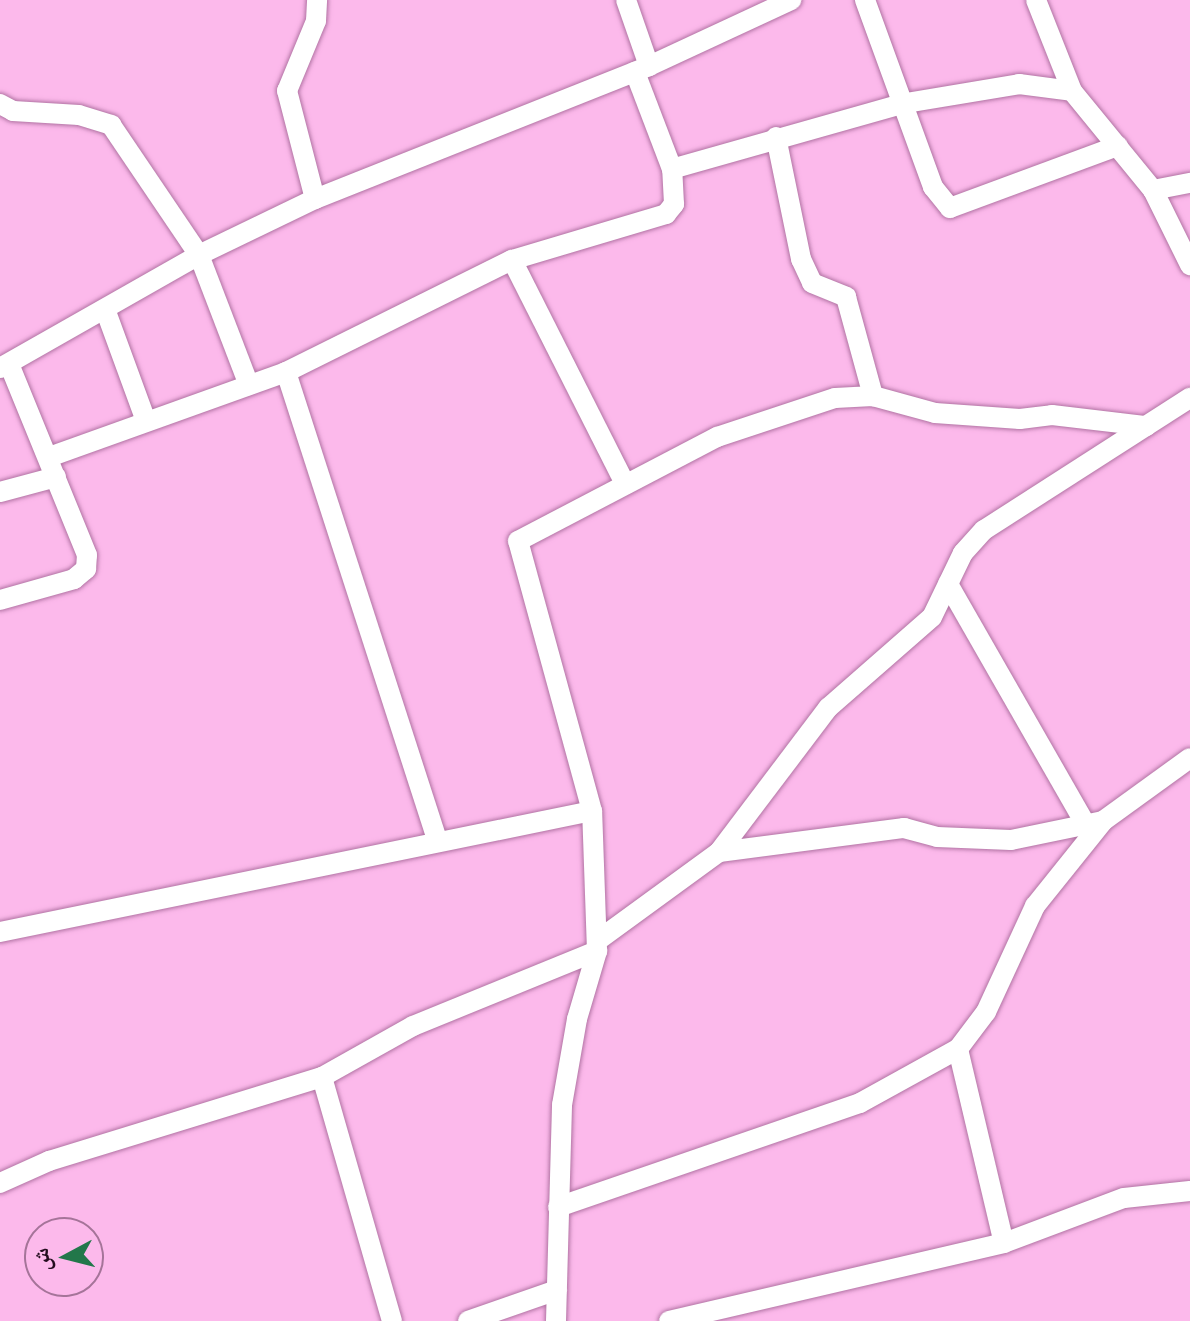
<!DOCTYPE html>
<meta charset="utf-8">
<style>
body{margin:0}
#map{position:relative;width:1190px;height:1321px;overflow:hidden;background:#fcb9eb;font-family:"Varela Round","Noto Naskh Arabic",sans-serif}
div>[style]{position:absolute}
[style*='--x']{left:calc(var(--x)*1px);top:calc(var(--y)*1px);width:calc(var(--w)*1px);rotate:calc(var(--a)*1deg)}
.roads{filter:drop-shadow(0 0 2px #b173a3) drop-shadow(0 0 2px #b173a3)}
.street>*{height:20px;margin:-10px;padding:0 10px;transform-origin:10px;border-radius:10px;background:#fff}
span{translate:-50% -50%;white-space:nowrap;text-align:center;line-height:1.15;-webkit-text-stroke:8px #fcb9eb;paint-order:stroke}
.north{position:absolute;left:24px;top:1217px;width:80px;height:80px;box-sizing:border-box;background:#fcb9eb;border:2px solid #a57499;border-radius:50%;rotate:263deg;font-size:22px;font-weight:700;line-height:32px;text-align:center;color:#230c1e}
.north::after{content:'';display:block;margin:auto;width:28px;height:36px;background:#22774a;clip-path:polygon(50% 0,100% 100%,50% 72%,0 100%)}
</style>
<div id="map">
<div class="roads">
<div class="street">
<i style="--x:626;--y:0;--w:70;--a:70.8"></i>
<i style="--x:865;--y:0;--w:199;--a:70"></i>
<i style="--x:933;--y:187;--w:27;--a:51"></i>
<i style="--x:950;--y:208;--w:179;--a:-20.3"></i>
<i style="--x:1036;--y:0;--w:98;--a:68.4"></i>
<i style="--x:1072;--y:91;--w:128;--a:50.7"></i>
<i style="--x:1153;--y:190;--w:84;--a:63.7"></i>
<i style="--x:0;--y:104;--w:15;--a:28"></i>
<i style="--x:13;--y:111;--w:66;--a:3.5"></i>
<i style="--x:79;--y:115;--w:34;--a:17"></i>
<i style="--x:111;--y:125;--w:157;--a:55.9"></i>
<i style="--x:199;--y:255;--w:139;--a:69"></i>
<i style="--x:776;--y:137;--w:125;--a:78.4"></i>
<i style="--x:801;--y:259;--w:26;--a:65"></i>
<i style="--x:812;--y:283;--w:37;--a:22"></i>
<i style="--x:846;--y:297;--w:103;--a:74.7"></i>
<i style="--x:672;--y:169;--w:243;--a:-15.8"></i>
<i style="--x:906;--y:103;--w:115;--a:-9.5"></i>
<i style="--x:1019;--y:84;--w:53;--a:7.5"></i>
<i style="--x:1153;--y:190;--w:38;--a:-11"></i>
<i style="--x:315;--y:199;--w:112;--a:-104.5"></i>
<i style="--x:287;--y:91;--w:76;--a:-67.5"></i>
<i style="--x:316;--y:21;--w:21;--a:-87"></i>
<i style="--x:512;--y:260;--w:251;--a:63.2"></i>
<i style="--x:105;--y:309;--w:119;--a:69.9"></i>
<i style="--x:0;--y:368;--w:229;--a:-29.6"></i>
<i style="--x:199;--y:255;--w:129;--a:-25.8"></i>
<i style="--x:315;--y:199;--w:360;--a:-21.7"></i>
<i style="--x:649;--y:66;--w:157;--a:-24.9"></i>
<i style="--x:286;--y:372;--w:491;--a:72.1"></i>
<i style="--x:49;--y:457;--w:252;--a:-19.7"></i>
<i style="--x:286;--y:372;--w:252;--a:-26.4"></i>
<i style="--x:512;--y:260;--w:161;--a:-16.6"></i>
<i style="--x:666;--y:214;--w:13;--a:-51"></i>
<i style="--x:674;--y:204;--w:35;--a:-93"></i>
<i style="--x:672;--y:169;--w:104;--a:-110.9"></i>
<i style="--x:0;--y:492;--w:58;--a:-15"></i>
<i style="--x:948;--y:584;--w:278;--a:60.2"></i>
<i style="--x:0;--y:600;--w:77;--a:-15.8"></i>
<i style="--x:74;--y:579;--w:16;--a:-40"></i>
<i style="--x:86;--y:569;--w:14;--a:-86"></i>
<i style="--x:87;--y:555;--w:206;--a:-112.2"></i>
<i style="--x:719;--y:852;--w:187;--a:-7.4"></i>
<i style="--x:904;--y:828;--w:34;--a:15"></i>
<i style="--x:937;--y:837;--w:74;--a:2.3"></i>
<i style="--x:1011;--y:840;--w:94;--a:-11.7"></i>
<i style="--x:0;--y:932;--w:604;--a:-11.55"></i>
<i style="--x:597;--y:941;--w:151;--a:-36.1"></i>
<i style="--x:719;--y:852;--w:181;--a:-52.9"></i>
<i style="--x:828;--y:708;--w:138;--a:-41.2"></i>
<i style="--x:932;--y:617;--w:71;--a:-64.2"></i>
<i style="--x:963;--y:553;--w:31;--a:-48"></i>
<i style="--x:984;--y:530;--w:245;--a:-32.7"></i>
<i style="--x:958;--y:1049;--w:199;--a:76.7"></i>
<i style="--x:322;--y:1077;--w:254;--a:74"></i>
<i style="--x:0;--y:1183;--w:54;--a:-24.2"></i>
<i style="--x:49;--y:1161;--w:286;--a:-17.1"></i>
<i style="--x:322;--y:1077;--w:104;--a:-29.3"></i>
<i style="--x:413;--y:1026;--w:199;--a:-22.2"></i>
<i style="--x:558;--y:1207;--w:319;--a:-19"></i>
<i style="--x:860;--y:1103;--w:112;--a:-28.9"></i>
<i style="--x:958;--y:1049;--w:46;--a:-52.9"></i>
<i style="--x:986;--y:1012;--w:117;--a:-65.2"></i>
<i style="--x:1035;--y:906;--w:109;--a:-51.3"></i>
<i style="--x:1103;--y:821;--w:107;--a:-35.9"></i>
<i style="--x:468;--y:1321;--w:94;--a:-19.2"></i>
<i style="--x:556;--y:1321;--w:216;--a:-88.4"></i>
<i style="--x:562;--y:1105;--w:87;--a:-80.1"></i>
<i style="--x:577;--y:1019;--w:71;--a:-73.6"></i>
<i style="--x:597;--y:951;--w:140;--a:-92"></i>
<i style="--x:592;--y:811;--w:280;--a:-105.3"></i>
<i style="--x:518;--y:541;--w:225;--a:-27.6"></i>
<i style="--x:717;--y:437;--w:124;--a:-18.3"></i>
<i style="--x:835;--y:398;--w:38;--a:-3"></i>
<i style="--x:873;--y:396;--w:64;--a:15.3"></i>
<i style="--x:935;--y:413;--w:85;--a:4"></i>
<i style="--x:1020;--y:419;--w:32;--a:-7"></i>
<i style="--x:1052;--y:415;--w:95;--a:6.7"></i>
<i style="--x:669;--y:1321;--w:344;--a:-13.1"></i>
<i style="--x:1004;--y:1243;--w:128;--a:-20.6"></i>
<i style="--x:1124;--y:1198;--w:66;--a:-6.1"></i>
</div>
</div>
<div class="north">ش</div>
</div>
